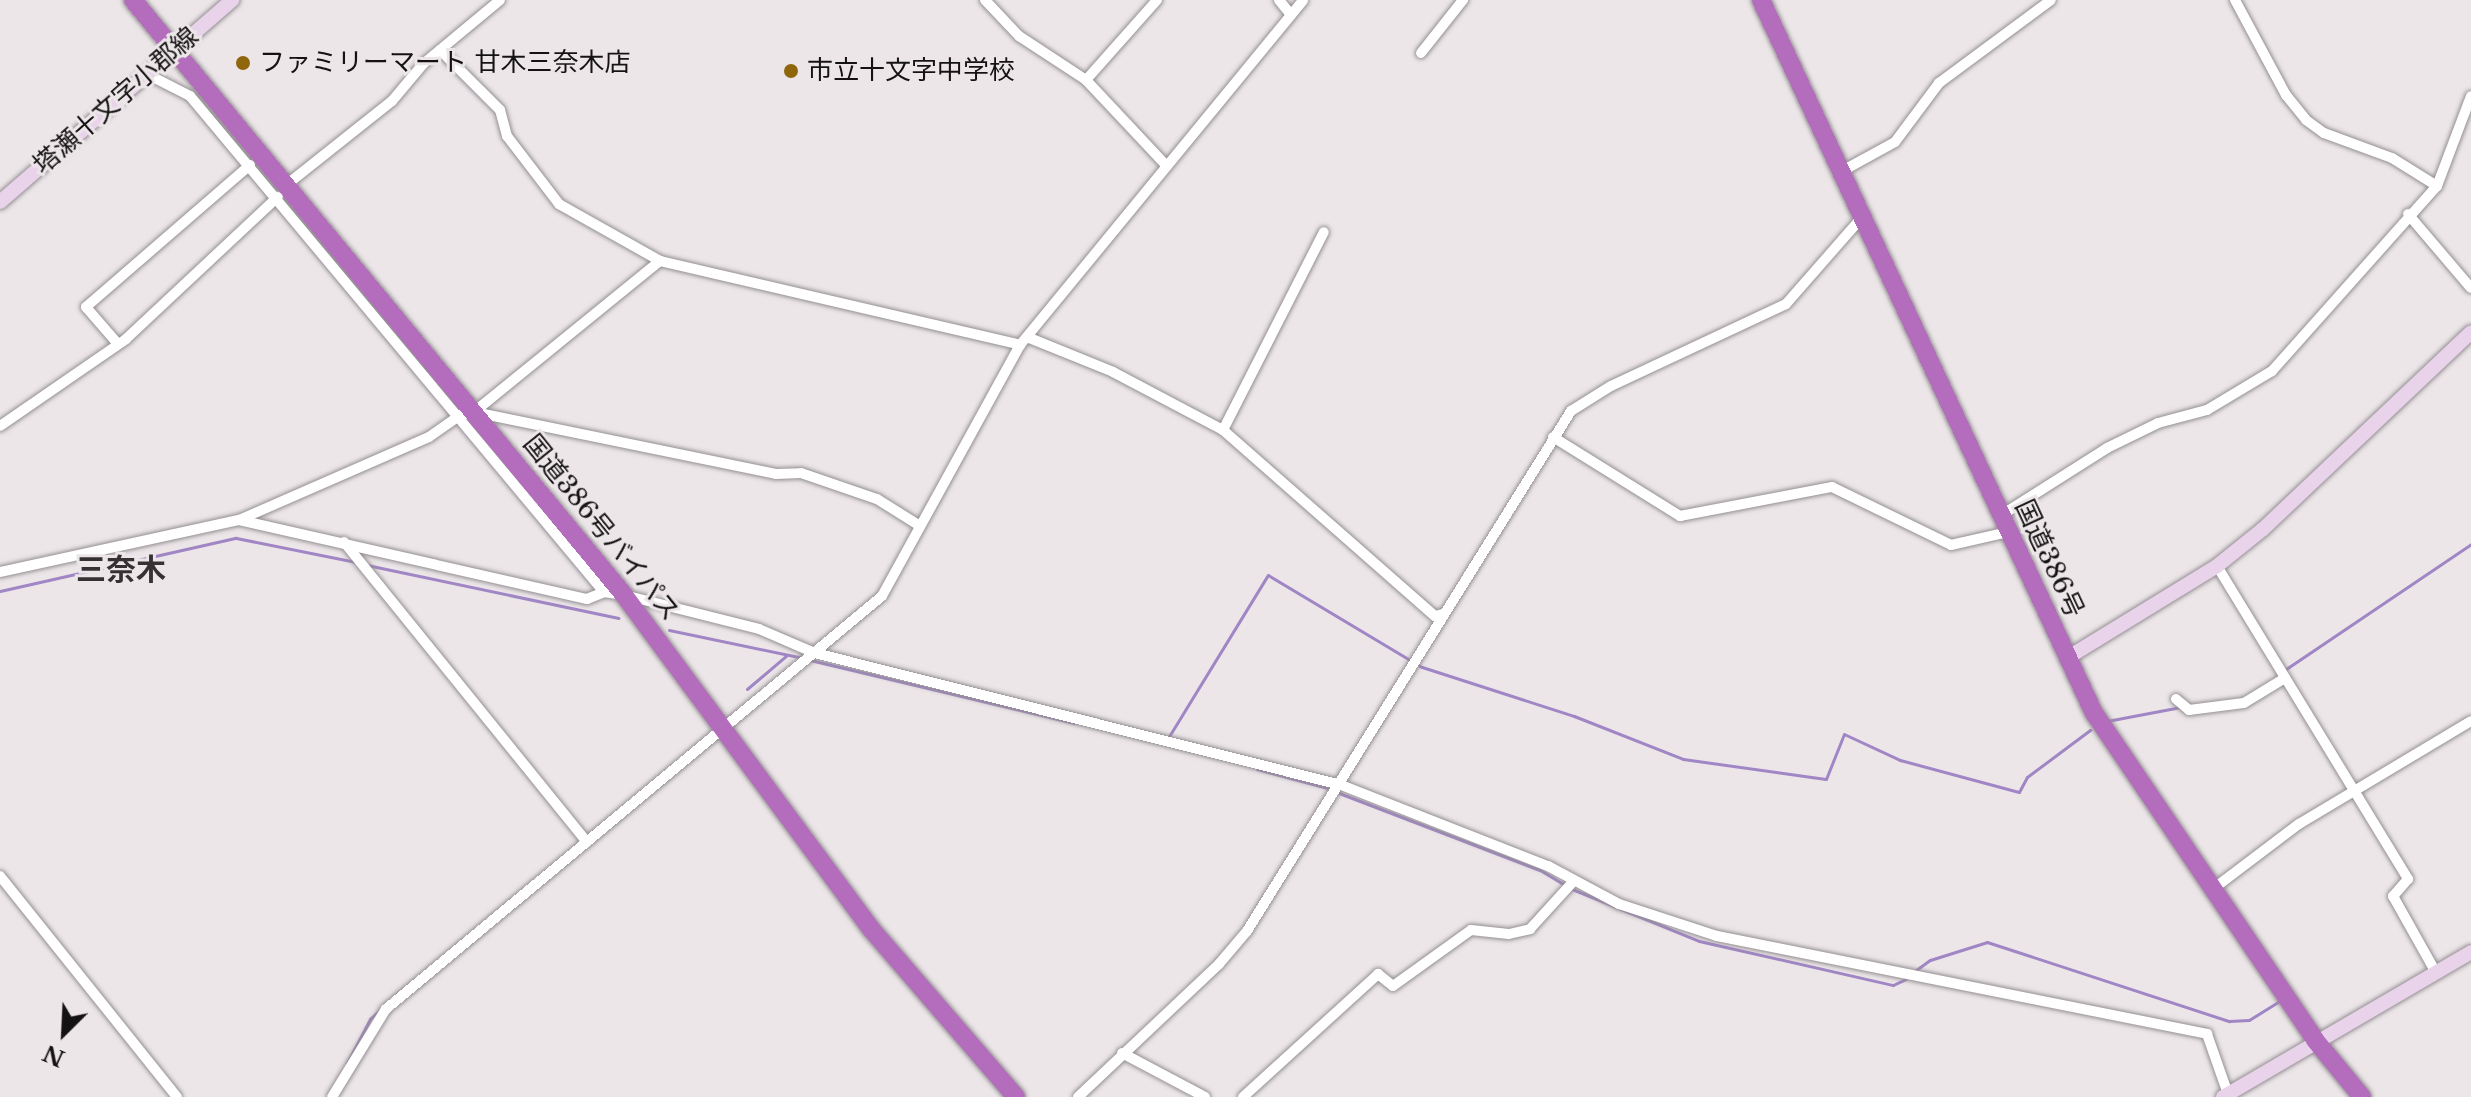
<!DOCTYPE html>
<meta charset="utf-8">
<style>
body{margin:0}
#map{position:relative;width:2471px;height:1097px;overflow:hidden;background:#ece6e9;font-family:"Libre Baskerville","Noto Sans JP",serif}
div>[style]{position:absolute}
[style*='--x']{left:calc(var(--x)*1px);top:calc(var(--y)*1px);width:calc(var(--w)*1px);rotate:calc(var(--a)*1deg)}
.stream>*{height:3px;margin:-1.5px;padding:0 1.5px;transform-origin:1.5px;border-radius:1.5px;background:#a086c4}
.roads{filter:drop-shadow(0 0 2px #948f92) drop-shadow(0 0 2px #948f92)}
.street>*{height:10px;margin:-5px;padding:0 5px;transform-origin:5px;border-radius:5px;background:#fff}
.secondary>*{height:14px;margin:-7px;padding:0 7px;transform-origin:7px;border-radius:7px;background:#e8d3eb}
.highway>*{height:18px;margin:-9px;padding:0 9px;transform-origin:9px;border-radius:9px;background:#b36dbc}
.dots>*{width:22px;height:22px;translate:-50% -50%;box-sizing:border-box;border:4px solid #ece6e9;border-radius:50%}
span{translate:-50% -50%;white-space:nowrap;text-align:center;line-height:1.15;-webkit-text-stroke:6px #ece6e9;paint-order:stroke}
.poi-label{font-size:26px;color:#141213}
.left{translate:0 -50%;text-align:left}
.street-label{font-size:26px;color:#141213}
.quarter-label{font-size:30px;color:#363234;font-weight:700}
.north{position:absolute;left:24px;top:993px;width:80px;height:80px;-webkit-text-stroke:6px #ece6e9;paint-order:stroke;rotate:204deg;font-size:22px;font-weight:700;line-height:32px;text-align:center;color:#141213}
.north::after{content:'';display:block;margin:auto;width:28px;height:36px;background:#141213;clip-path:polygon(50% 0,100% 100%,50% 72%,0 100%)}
</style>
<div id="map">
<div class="stream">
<i style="--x:367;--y:565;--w:257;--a:11.9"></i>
<i style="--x:0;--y:591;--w:242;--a:-12.7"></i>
<i style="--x:236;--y:538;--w:122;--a:11.3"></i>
<i style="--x:669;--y:630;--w:137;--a:11.8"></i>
<i style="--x:810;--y:660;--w:272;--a:13.4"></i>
<i style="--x:2286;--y:669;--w:223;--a:-34"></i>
<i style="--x:747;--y:689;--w:52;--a:-40.4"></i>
<i style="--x:2107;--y:721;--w:75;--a:-10.7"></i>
<i style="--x:1168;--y:738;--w:191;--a:-58.5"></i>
<i style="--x:1268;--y:575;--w:179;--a:30.9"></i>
<i style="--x:1422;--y:667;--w:160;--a:17.9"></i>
<i style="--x:1574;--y:716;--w:117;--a:21.5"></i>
<i style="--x:1683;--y:759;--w:144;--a:8"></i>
<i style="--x:1826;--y:779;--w:48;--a:-68.2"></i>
<i style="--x:1844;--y:734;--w:62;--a:24.9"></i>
<i style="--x:1900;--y:760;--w:123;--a:15.1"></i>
<i style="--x:2019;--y:792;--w:17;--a:-62"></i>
<i style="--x:2027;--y:777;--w:79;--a:-36.7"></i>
<i style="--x:1257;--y:769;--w:77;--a:15.1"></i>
<i style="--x:1339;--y:793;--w:215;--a:21"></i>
<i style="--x:1540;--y:870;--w:29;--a:31"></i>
<i style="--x:1572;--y:889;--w:137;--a:22.3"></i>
<i style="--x:1699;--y:941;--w:199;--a:12.8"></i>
<i style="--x:1893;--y:985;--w:14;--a:-25"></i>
<i style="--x:1912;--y:973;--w:22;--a:-36"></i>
<i style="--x:1930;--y:960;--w:60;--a:-17.5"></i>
<i style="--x:1987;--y:942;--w:255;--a:18.1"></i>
<i style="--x:2229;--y:1021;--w:20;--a:-3"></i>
<i style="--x:2249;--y:1020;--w:36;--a:-32"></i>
<i style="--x:347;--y:1063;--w:50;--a:-62.4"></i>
<i style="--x:370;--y:1019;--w:42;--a:-43.1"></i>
</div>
<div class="roads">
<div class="street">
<i style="--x:985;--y:0;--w:50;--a:46.6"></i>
<i style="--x:1019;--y:36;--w:80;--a:33.3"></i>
<i style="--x:1086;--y:80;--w:115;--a:46.8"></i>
<i style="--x:1279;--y:0;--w:19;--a:51"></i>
<i style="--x:2235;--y:0;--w:108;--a:61.8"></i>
<i style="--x:2286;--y:95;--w:32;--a:51"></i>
<i style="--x:2306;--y:120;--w:22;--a:36"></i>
<i style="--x:2324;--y:133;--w:72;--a:20.2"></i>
<i style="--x:2392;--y:158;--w:53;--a:31.9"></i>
<i style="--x:440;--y:50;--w:85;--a:45"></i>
<i style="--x:500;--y:110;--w:27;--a:75"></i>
<i style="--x:507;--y:136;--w:86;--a:52.6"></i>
<i style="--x:559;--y:204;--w:116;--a:29.4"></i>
<i style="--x:660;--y:261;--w:370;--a:13.1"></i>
<i style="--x:1421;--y:53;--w:68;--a:-51.6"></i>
<i style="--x:147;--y:74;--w:48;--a:27.1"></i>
<i style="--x:190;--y:96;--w:646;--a:50.15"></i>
<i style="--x:1086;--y:80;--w:107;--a:-48.4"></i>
<i style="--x:1844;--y:170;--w:58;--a:-28.8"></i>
<i style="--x:1895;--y:142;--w:74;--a:-53.3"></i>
<i style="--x:1939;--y:83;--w:139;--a:-36.5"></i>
<i style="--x:285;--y:186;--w:137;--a:-38.5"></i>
<i style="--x:392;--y:101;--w:48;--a:-50"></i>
<i style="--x:423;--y:64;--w:100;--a:-39.7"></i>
<i style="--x:2408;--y:214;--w:97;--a:49.6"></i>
<i style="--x:1027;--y:337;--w:93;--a:22.1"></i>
<i style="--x:1113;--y:372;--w:124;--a:27.8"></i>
<i style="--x:1223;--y:430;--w:282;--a:41.3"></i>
<i style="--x:1435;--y:616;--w:8;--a:-14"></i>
<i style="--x:118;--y:344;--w:49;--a:-130.9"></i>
<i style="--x:86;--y:307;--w:217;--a:-40.9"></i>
<i style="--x:474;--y:412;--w:240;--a:-39.1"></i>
<i style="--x:0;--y:426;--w:153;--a:-34.6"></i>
<i style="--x:126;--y:339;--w:208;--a:-43.1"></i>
<i style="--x:1223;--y:430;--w:222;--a:-63"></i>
<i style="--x:1553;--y:437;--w:150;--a:31.9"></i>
<i style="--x:1680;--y:516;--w:155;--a:-10.8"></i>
<i style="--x:1832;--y:487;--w:132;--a:26"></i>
<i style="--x:1951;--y:545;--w:58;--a:-12.8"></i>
<i style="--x:2000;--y:516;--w:127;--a:-32.4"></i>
<i style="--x:2107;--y:448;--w:57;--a:-26.1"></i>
<i style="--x:2158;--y:423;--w:51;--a:-14.9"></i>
<i style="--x:2207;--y:410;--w:76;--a:-31"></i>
<i style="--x:2272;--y:371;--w:248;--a:-48.3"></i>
<i style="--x:2437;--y:186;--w:96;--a:-69.3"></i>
<i style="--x:239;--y:520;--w:357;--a:12.8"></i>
<i style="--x:587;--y:599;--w:18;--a:-22"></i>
<i style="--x:604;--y:592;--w:20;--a:9"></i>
<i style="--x:624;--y:595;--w:139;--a:14.1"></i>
<i style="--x:759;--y:629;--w:61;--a:23.2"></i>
<i style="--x:815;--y:653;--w:542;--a:14.09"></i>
<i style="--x:1341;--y:785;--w:222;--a:21.4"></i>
<i style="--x:1548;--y:866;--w:81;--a:28.2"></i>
<i style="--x:1619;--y:904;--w:103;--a:18.1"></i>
<i style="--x:1717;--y:936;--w:500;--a:11.3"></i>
<i style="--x:2207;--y:1034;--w:64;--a:70.7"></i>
<i style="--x:344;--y:542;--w:386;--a:51"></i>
<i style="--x:2217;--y:566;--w:367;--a:58.6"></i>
<i style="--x:2408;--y:879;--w:23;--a:131"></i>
<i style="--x:2393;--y:896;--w:84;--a:60.7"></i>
<i style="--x:0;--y:572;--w:245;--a:-12.3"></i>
<i style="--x:239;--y:520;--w:207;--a:-23.6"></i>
<i style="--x:429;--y:437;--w:38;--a:-35"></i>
<i style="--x:460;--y:415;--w:14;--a:-12"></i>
<i style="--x:474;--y:412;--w:308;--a:11.6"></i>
<i style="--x:776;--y:474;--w:25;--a:-2"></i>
<i style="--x:801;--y:473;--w:80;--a:18.9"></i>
<i style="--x:877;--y:499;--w:47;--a:32"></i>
<i style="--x:2176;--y:699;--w:17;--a:40"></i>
<i style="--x:2189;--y:710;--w:55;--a:-7.3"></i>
<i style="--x:2244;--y:703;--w:48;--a:-31.4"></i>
<i style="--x:0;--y:876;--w:283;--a:51.3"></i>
<i style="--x:2213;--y:889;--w:108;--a:-37.1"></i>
<i style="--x:2299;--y:824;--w:200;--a:-30.9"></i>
<i style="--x:1122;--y:1053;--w:94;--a:27.9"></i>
<i style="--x:332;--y:1097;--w:103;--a:-58.5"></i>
<i style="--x:386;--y:1009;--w:645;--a:-39.78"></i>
<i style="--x:882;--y:596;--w:286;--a:-61.2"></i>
<i style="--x:1020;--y:345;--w:446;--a:-50.6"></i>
<i style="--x:1078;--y:1097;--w:194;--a:-43.3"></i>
<i style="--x:1219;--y:964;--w:43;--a:-49.7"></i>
<i style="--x:1247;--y:931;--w:613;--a:-58.07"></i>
<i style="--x:1571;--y:411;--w:47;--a:-32"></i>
<i style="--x:1611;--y:386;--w:193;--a:-25.1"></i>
<i style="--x:1786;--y:304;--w:118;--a:-48.8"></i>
<i style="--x:1243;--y:1097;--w:183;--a:-42.3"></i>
<i style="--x:1378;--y:974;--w:19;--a:39"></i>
<i style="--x:1393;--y:986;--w:96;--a:-35.7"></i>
<i style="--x:1471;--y:930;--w:38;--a:6"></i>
<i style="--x:1509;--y:934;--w:22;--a:-13"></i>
<i style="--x:1530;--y:929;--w:62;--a:-47.6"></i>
</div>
<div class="secondary">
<i style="--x:0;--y:202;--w:308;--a:-41"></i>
<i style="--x:2067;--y:658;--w:176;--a:-31.5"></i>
<i style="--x:2217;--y:566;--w:59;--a:-38.8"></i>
<i style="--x:2263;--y:529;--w:286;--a:-43.4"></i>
<i style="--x:2223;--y:1097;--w:287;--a:-30.3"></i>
</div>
<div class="highway">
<i style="--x:133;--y:0;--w:771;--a:50.47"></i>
<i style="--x:624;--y:595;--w:415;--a:53.5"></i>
<i style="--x:871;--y:929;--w:222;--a:49.2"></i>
<i style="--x:1761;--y:0;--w:787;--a:64.97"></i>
<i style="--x:2094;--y:713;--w:395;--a:55.9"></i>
<i style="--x:2315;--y:1040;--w:74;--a:50.5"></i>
</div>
</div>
<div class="dots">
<i style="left:243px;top:63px;background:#8f660c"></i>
<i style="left:791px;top:71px;background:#8f660c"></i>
</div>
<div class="poi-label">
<span class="left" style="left:259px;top:63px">ファミリーマート 甘木三奈木店</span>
<span class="left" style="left:807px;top:71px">市立十文字中学校</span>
</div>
<div class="street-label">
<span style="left:116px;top:101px;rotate:-41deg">塔瀬十文字小郡線</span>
<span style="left:601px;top:528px;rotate:51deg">国道386号バイパス</span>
<span style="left:2049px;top:559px;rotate:65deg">国道386号</span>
</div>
<div class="quarter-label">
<span style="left:121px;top:570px">三奈木</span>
</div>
<div class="north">N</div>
</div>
